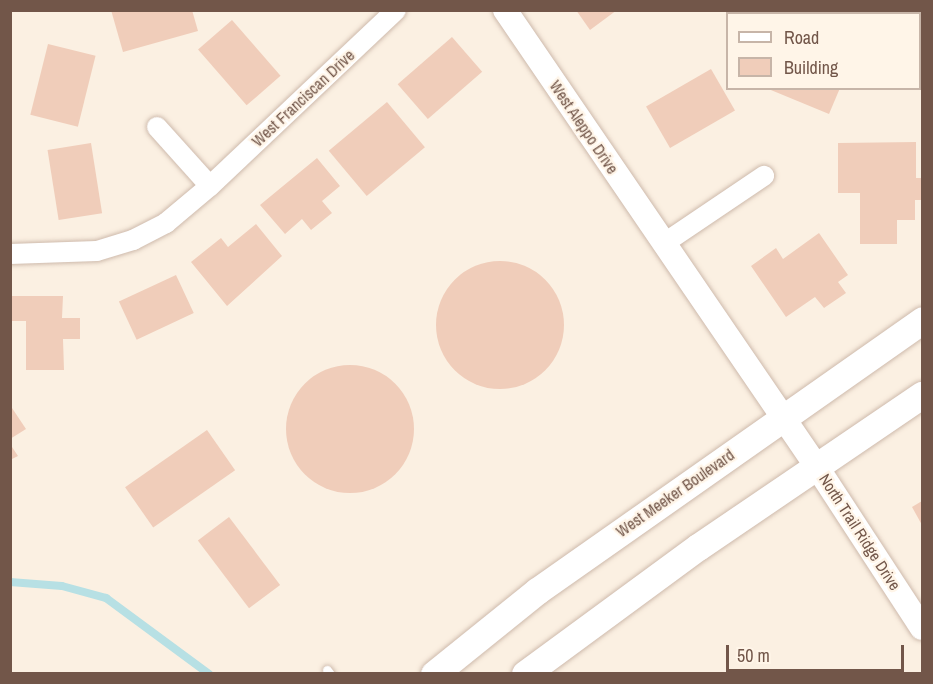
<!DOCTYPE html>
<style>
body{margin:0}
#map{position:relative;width:933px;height:684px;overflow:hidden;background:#fbf0e2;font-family:"Archivo Narrow",sans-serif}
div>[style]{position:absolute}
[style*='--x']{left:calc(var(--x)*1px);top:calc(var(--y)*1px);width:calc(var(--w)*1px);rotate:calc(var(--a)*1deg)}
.green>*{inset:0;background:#d3e8c1}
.stream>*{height:8px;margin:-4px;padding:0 4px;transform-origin:4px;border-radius:4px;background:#b7e0e4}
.building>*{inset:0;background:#f0cdba;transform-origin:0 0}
.round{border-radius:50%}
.roads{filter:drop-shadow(0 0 2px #cebaac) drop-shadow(0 0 2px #cebaac)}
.service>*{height:9px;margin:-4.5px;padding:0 4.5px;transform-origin:4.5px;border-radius:4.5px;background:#fff}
.minor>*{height:20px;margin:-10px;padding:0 10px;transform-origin:10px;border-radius:10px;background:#fff}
.tertiary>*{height:24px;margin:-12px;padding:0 12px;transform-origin:12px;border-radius:12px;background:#fff}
.secondary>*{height:27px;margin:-13.5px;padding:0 13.5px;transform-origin:13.5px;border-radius:13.5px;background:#fff}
span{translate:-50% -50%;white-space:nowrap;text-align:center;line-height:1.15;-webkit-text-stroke:4.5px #fff5e8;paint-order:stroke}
.street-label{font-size:16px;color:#725649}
.frame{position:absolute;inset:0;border:12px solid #725649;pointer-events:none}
.legend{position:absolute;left:726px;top:12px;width:195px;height:78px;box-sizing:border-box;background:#fff5e8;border:2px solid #c7b5a8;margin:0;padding:8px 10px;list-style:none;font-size:18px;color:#725649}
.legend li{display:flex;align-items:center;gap:12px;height:30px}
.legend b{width:30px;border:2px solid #c7b5a8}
.scale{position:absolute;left:726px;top:645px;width:178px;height:27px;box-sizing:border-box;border:3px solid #725649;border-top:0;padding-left:8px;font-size:18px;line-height:21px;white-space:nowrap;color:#725649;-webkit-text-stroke:4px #fff5e8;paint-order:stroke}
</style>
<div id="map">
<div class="green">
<i style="clip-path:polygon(876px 11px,922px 11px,922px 78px,920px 14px)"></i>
</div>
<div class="stream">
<i style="--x:10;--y:582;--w:52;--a:4.4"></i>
<i style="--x:62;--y:586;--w:46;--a:15.3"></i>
<i style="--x:106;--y:598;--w:128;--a:36.4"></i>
</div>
<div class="building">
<i style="clip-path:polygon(111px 10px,192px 10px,198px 31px,123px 52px)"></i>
<i style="clip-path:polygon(576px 10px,617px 10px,590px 30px)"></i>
<i style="left:232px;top:20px;width:74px;height:45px;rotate:49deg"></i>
<i style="left:452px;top:37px;width:46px;height:72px;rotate:49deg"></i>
<i style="left:48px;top:44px;width:49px;height:73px;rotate:14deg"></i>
<i style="left:711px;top:69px;width:48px;height:75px;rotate:60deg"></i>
<i style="clip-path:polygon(766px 88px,840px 88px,829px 114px)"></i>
<i style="left:387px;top:102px;width:59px;height:76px;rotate:50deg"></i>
<i style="clip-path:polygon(916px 142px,916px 178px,922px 178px,922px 200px,915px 200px,915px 220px,897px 220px,897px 244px,860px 244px,860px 193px,838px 193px,838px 143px)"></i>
<i style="left:91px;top:143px;width:71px;height:44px;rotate:81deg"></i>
<i style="clip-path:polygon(317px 158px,340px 186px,322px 201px,332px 213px,311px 230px,302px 219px,285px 234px,260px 205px)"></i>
<i style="clip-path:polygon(256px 224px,282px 256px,227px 306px,191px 262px,221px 238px,228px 247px)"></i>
<i style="clip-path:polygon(819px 233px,848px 275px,838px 282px,846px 293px,824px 308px,815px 297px,786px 317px,751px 266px,776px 248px,783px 259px)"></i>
<i class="round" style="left:436px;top:261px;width:128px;height:128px"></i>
<i style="left:176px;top:275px;width:42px;height:63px;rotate:65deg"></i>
<i style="clip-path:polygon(10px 296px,63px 296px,62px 318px,80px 318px,80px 339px,63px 339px,64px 370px,26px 370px,26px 321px,10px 321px)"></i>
<i class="round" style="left:286px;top:365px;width:128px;height:128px"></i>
<i style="clip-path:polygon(10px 405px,26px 429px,10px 439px)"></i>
<i style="left:207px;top:430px;width:49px;height:100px;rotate:55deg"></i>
<i style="clip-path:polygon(10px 444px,18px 456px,10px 460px)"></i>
<i style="clip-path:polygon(922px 501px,922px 525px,912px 507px)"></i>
<i style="left:229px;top:517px;width:85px;height:39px;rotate:53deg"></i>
</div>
<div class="roads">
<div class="service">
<i style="--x:327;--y:670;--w:5;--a:53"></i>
</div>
<div class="minor">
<i style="--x:157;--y:127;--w:79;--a:48.1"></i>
<i style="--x:663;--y:244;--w:122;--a:-34"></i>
<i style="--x:10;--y:254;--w:87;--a:-2"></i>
<i style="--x:97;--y:251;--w:38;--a:-17"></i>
<i style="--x:133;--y:240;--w:37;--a:-27"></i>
<i style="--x:166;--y:223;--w:57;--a:-40.1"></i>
<i style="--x:210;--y:186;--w:256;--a:-43.4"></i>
</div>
<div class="tertiary">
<i style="--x:505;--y:10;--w:553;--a:55.68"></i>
<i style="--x:817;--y:467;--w:192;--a:56.9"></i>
</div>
<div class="secondary">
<i style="--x:434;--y:674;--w:132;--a:-38.9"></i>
<i style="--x:537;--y:591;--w:471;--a:-35.1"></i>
<i style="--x:525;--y:674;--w:215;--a:-36.3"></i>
<i style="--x:698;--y:547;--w:271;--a:-34.2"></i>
</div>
</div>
<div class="street-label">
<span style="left:303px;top:98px;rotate:-43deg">West Franciscan Drive</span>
<span style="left:584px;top:127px;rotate:56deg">West Aleppo Drive</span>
<span style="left:675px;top:493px;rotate:-35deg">West Meeker Boulevard</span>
<span style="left:860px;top:532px;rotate:57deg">North Trail Ridge Drive</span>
</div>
<div class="frame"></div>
<ul class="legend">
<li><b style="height:8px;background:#fff"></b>Road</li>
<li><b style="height:16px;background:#f0cdba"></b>Building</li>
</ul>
<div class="scale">50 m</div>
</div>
